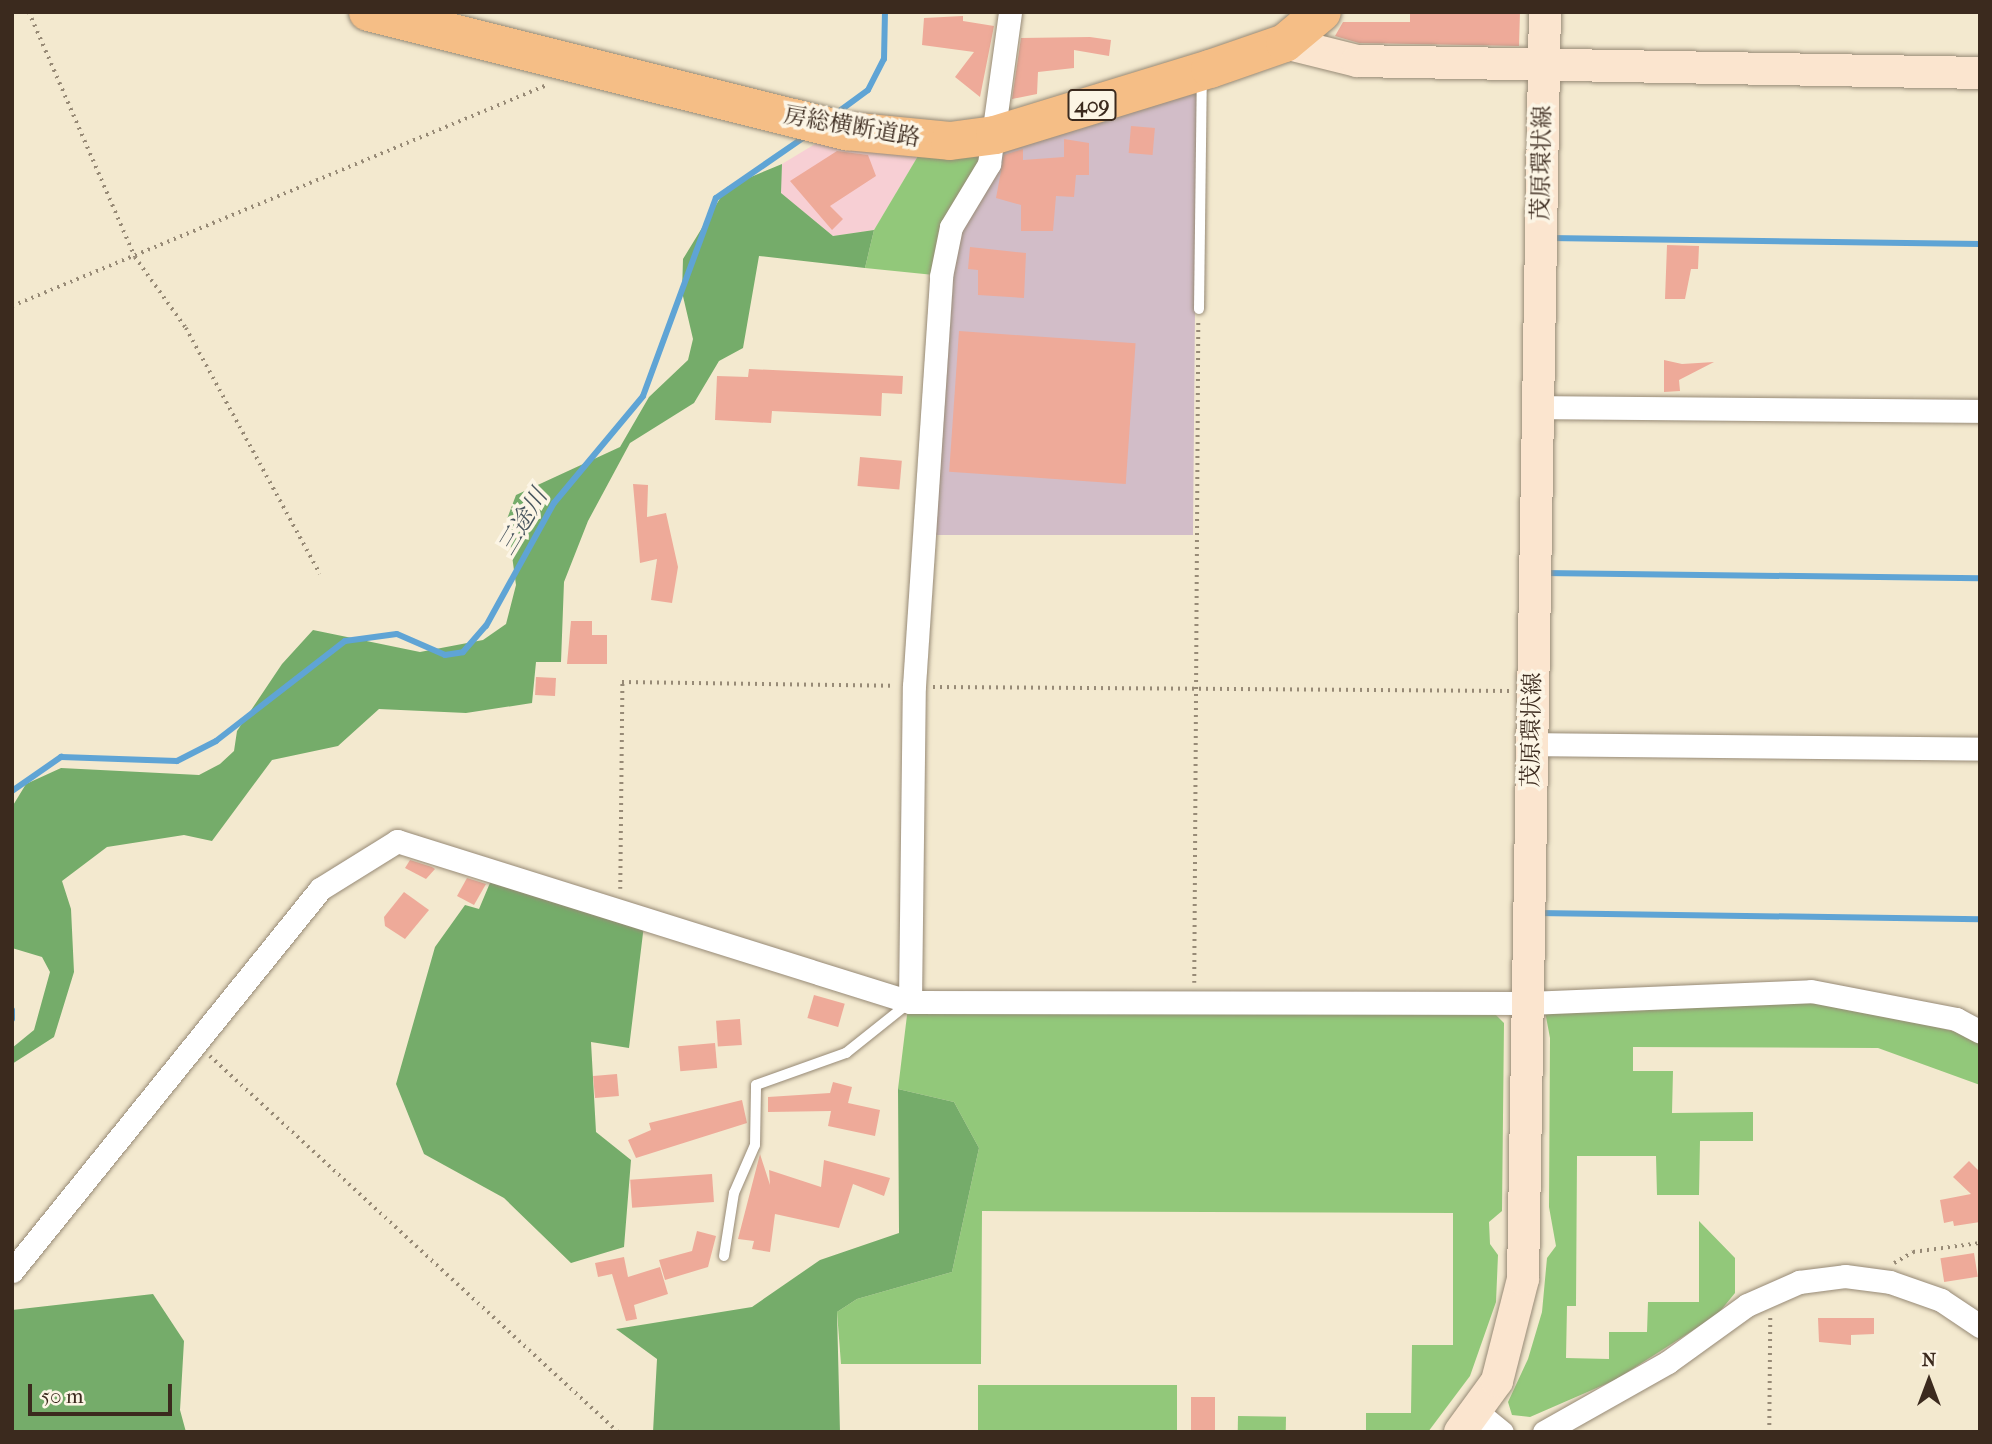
<!DOCTYPE html>
<meta charset="utf-8">
<style>
body{margin:0}
#map{position:relative;width:1992px;height:1444px;overflow:hidden;background:#f3e9cf;font-family:"IM FELL French Canon","Noto Serif JP",serif}
div>[style]{position:absolute}
[style*='--x']{left:calc(var(--x)*1px);top:calc(var(--y)*1px);width:calc(var(--w)*1px);rotate:calc(var(--a)*1deg)}
.built>*{inset:0;background:#f7cfd4}
.industrial>*{inset:0;background:#d2bdc8}
.green>*{inset:0;background:#92c87a;transform-origin:0 0}
.forest>*{inset:0;background:#75ac6a}
.stream>*{height:6px;margin:-3px;padding:0 3px;transform-origin:3px;border-radius:3px;background:#5fa4d5}
.building>*{inset:0;background:#ea9;transform-origin:0 0}
.path>*{height:3.5px;margin-top:-1.75px;transform-origin:0;background:repeating-linear-gradient(90deg,#978a76 0 2px,transparent 0 7px)}
.roads{filter:drop-shadow(0 0 2px #978a76) drop-shadow(0 0 2px #978a76)}
.lane>*{height:10px;margin:-5px;padding:0 5px;transform-origin:5px;border-radius:5px;background:#fff}
.street>*{height:23px;margin:-11.5px;padding:0 11.5px;transform-origin:11.5px;border-radius:11.5px;background:#fff}
.secondary>*{height:32px;margin:-16px;padding:0 16px;transform-origin:16px;border-radius:16px;background:#fbe5cf}
.highway>*{height:38px;margin:-19px;padding:0 19px;transform-origin:19px;border-radius:19px;background:#f5be86}
span{translate:-50% -50%;white-space:nowrap;text-align:center;line-height:1.15;-webkit-text-stroke:7px #fcf5e5;paint-order:stroke}
.shield-label span{padding:2px 5px;background:#fcf5e5;border:2px solid;border-radius:5px;-webkit-text-stroke-width:0}
.shield-label{font-size:21px;color:#3b2a1e;font-weight:700}
.street-label{font-size:23px;color:#3b2a1e}
.water-label{font-size:24px;color:#48555e;font-style:italic}
.frame{position:absolute;inset:0;border:14px solid #3b2a1e;pointer-events:none}
.north{position:absolute;left:1894px;top:1346px;width:70px;height:70px;-webkit-text-stroke:5px #fcf5e5;paint-order:stroke;rotate:0deg;font-size:19px;font-weight:700;line-height:28px;text-align:center;color:#3b2a1e}
.north::after{content:'';display:block;margin:auto;width:24px;height:32px;background:#3b2a1e;clip-path:polygon(50% 0,100% 100%,50% 72%,0 100%)}
.scale{position:absolute;left:28px;top:1384px;width:144px;height:32px;box-sizing:border-box;border:4px solid #3b2a1e;border-top:0;padding-left:9px;font-size:21px;line-height:24px;white-space:nowrap;color:#3b2a1e;-webkit-text-stroke:5px #fcf5e5;paint-order:stroke}
</style>
<div id="map">
<div class="built">
<i style="clip-path:polygon(820px 141px,918px 156px,874px 230px,833px 236px,780px 193px,782px 164px)"></i>
</div>
<div class="industrial">
<i style="clip-path:polygon(1197px 87px,1193px 535px,932px 535px,953px 240px,1005px 145px)"></i>
</div>
<div class="green">
<i style="clip-path:polygon(990px 153px,934px 275px,865px 268px,874px 230px,918px 156px)"></i>
<i style="clip-path:polygon(1813px 996px,1980px 1038px,1980px 1085px,1878px 1048px,1633px 1047px,1633px 1071px,1673px 1071px,1672px 1113px,1753px 1112px,1753px 1141px,1700px 1141px,1699px 1195px,1657px 1195px,1656px 1156px,1577px 1156px,1576px 1306px,1567px 1306px,1566px 1358px,1609px 1359px,1609px 1332px,1647px 1332px,1648px 1302px,1699px 1302px,1699px 1221px,1735px 1258px,1735px 1293px,1717px 1315px,1615px 1380px,1530px 1417px,1512px 1415px,1508px 1402px,1528px 1359px,1542px 1312px,1547px 1258px,1556px 1246px,1549px 1207px,1550px 1038px,1544px 1006px)"></i>
<i style="clip-path:polygon(908px 1007px,1488px 1007px,1504px 1023px,1502px 1211px,1489px 1222px,1490px 1244px,1498px 1255px,1496px 1302px,1470px 1376px,1428px 1432px,1366px 1432px,1366px 1413px,1411px 1413px,1412px 1345px,1453px 1345px,1453px 1213px,982px 1211px,981px 1364px,841px 1364px,837px 1312px,857px 1299px,952px 1272px,979px 1148px,954px 1102px,898px 1089px)"></i>
<i style="left:978px;top:1385px;width:199px;height:47px"></i>
<i style="left:1238px;top:1416px;width:48px;height:16px;rotate:1deg"></i>
</div>
<div class="forest">
<i style="clip-path:polygon(782px 164px,781px 193px,833px 236px,874px 230px,865px 268px,759px 256px,743px 348px,719px 361px,694px 403px,630px 443px,588px 521px,564px 582px,561px 662px,536px 662px,532px 703px,466px 713px,379px 709px,338px 746px,272px 760px,212px 841px,184px 835px,107px 847px,62px 881px,71px 909px,74px 972px,54px 1037px,12px 1064px,12px 1048px,34px 1030px,50px 972px,42px 957px,12px 948px,12px 807px,26px 784px,61px 768px,199px 775px,220px 764px,234px 751px,237px 731px,282px 664px,313px 630px,420px 652px,483px 640px,506px 624px,516px 585px,507px 519px,516px 495px,620px 447px,649px 397px,688px 360px,693px 339px,682px 292px,683px 259px,727px 187px)"></i>
<i style="clip-path:polygon(495px 871px,644px 925px,629px 1048px,591px 1042px,596px 1132px,631px 1160px,624px 1247px,571px 1263px,504px 1198px,424px 1154px,396px 1084px,435px 947px,465px 905px,479px 909px)"></i>
<i style="clip-path:polygon(898px 1089px,954px 1102px,979px 1148px,952px 1272px,857px 1299px,837px 1312px,840px 1432px,653px 1432px,657px 1359px,616px 1329px,752px 1307px,820px 1260px,899px 1233px)"></i>
<i style="clip-path:polygon(153px 1294px,184px 1341px,180px 1410px,186px 1432px,12px 1432px,12px 1310px)"></i>
</div>
<div class="stream">
<i style="--x:834;--y:115;--w:42;--a:-36.3"></i>
<i style="--x:868;--y:90;--w:35;--a:-63"></i>
<i style="--x:884;--y:59;--w:47;--a:-88.8"></i>
<i style="--x:1549;--y:238;--w:431;--a:0.8"></i>
<i style="--x:1543;--y:573;--w:437;--a:0.7"></i>
<i style="--x:12;--y:791;--w:60;--a:-34.8"></i>
<i style="--x:61;--y:757;--w:116;--a:2"></i>
<i style="--x:177;--y:761;--w:44;--a:-27.1"></i>
<i style="--x:216;--y:741;--w:163;--a:-37.8"></i>
<i style="--x:345;--y:641;--w:52;--a:-7.7"></i>
<i style="--x:397;--y:634;--w:52;--a:23.6"></i>
<i style="--x:445;--y:655;--w:18;--a:-9"></i>
<i style="--x:463;--y:652;--w:35;--a:-49"></i>
<i style="--x:486;--y:626;--w:141;--a:-61.1"></i>
<i style="--x:554;--y:503;--w:139;--a:-50.2"></i>
<i style="--x:643;--y:396;--w:211;--a:-69.8"></i>
<i style="--x:716;--y:198;--w:109;--a:-34.6"></i>
<i style="--x:1537;--y:913;--w:443;--a:0.8"></i>
<i style="--x:12;--y:1010;--w:9;--a:90"></i>
</div>
<div class="building">
<i style="clip-path:polygon(1410px 12px,1520px 12px,1519px 46px,1359px 43px,1335px 36px,1343px 22px,1410px 22px)"></i>
<i style="clip-path:polygon(963px 16px,963px 21px,994px 26px,980px 97px,955px 77px,974px 52px,922px 45px,924px 18px)"></i>
<i style="clip-path:polygon(1090px 37px,1111px 40px,1109px 56px,1074px 50px,1074px 68px,1038px 72px,1037px 94px,1012px 99px,1021px 38px)"></i>
<i style="left:1131px;top:126px;width:24px;height:27px;rotate:5deg"></i>
<i style="clip-path:polygon(1064px 139px,1089px 143px,1089px 175px,1076px 175px,1074px 197px,1056px 196px,1053px 231px,1021px 231px,1021px 205px,996px 198px,1004px 155px,1023px 149px,1023px 160px,1064px 157px)"></i>
<i style="clip-path:polygon(837px 151px,868px 155px,876px 176px,830px 206px,843px 219px,832px 230px,790px 181px)"></i>
<i style="clip-path:polygon(1667px 245px,1699px 246px,1698px 269px,1691px 269px,1685px 299px,1665px 299px)"></i>
<i style="clip-path:polygon(970px 247px,1026px 253px,1024px 298px,978px 295px,978px 270px,968px 269px)"></i>
<i style="left:959px;top:331px;width:177px;height:141px;rotate:4deg"></i>
<i style="clip-path:polygon(1664px 360px,1682px 364px,1714px 362px,1679px 380px,1680px 391px,1664px 392px)"></i>
<i style="clip-path:polygon(749px 369px,903px 376px,902px 394px,882px 393px,881px 416px,772px 411px,771px 423px,715px 420px,717px 376px,748px 377px)"></i>
<i style="left:860px;top:457px;width:42px;height:29px;rotate:5deg"></i>
<i style="clip-path:polygon(633px 484px,648px 485px,647px 517px,666px 513px,678px 567px,672px 603px,651px 600px,657px 559px,640px 563px)"></i>
<i style="clip-path:polygon(571px 621px,592px 621px,592px 635px,607px 635px,607px 664px,567px 664px)"></i>
<i style="left:536px;top:677px;width:20px;height:18px;rotate:3deg"></i>
<i style="clip-path:polygon(410px 860px,432px 867px,435px 869px,426px 879px,405px 868px)"></i>
<i style="clip-path:polygon(467px 878px,486px 884px,474px 905px,457px 896px)"></i>
<i style="clip-path:polygon(404px 892px,429px 910px,405px 939px,385px 926px,384px 917px)"></i>
<i style="left:814px;top:995px;width:32px;height:24px;rotate:16deg"></i>
<i style="left:740px;top:1019px;width:26px;height:24px;rotate:86deg"></i>
<i style="left:715px;top:1043px;width:25px;height:37px;rotate:85deg"></i>
<i style="left:617px;top:1074px;width:22px;height:24px;rotate:85deg"></i>
<i style="clip-path:polygon(833px 1082px,852px 1087px,848px 1103px,880px 1110px,875px 1136px,828px 1126px,831px 1111px,768px 1112px,768px 1097px,830px 1093px)"></i>
<i style="clip-path:polygon(742px 1100px,747px 1123px,636px 1158px,628px 1140px,651px 1130px,649px 1123px)"></i>
<i style="clip-path:polygon(760px 1154px,770px 1185px,769px 1170px,821px 1187px,824px 1160px,890px 1178px,884px 1196px,853px 1184px,839px 1228px,775px 1214px,770px 1252px,752px 1249px,754px 1241px,738px 1239px)"></i>
<i style="clip-path:polygon(1969px 1161px,1980px 1172px,1980px 1222px,1954px 1226px,1953px 1221px,1944px 1223px,1940px 1200px,1971px 1194px,1953px 1177px)"></i>
<i style="left:712px;top:1174px;width:28px;height:82px;rotate:86deg"></i>
<i style="clip-path:polygon(697px 1231px,716px 1236px,708px 1267px,665px 1280px,659px 1260px,692px 1251px)"></i>
<i style="left:1974px;top:1253px;width:24px;height:34px;rotate:81deg"></i>
<i style="clip-path:polygon(624px 1257px,628px 1277px,660px 1267px,668px 1294px,634px 1305px,637px 1319px,626px 1321px,612px 1274px,598px 1277px,595px 1263px)"></i>
<i style="clip-path:polygon(1818px 1318px,1874px 1318px,1874px 1334px,1851px 1335px,1851px 1345px,1819px 1342px)"></i>
<i style="left:1191px;top:1397px;width:24px;height:35px"></i>
</div>
<div class="path">
<i style="--x:29;--y:12;--w:267;--a:66.6"></i>
<i style="--x:135;--y:257;--w:87;--a:54.3"></i>
<i style="--x:186;--y:328;--w:280;--a:61.4"></i>
<i style="--x:12;--y:306;--w:579;--a:-22.44"></i>
<i style="--x:933;--y:687;--w:577;--a:0.4"></i>
<i style="--x:620;--y:889;--w:207;--a:-89.4"></i>
<i style="--x:622;--y:682;--w:272;--a:0.8"></i>
<i style="--x:1194;--y:983;--w:661;--a:-89.65"></i>
<i style="--x:210;--y:1056;--w:555;--a:42.66"></i>
<i style="--x:1894;--y:1263;--w:22;--a:-30"></i>
<i style="--x:1913;--y:1252;--w:68;--a:-7.7"></i>
<i style="--x:1769;--y:1432;--w:117;--a:-89.5"></i>
</div>
<div class="roads">
<div class="lane">
<i style="--x:1199;--y:309;--w:231;--a:-89.3"></i>
<i style="--x:724;--y:1256;--w:64;--a:-81"></i>
<i style="--x:734;--y:1193;--w:52;--a:-66.4"></i>
<i style="--x:755;--y:1145;--w:60;--a:-89"></i>
<i style="--x:756;--y:1085;--w:96;--a:-19.6"></i>
<i style="--x:846;--y:1053;--w:82;--a:-38.6"></i>
</div>
<div class="street">
<i style="--x:1536;--y:407;--w:444;--a:0.5"></i>
<i style="--x:1532;--y:744;--w:448;--a:0.6"></i>
<i style="--x:910;--y:1002;--w:316;--a:-89.3"></i>
<i style="--x:914;--y:686;--w:411;--a:-86.2"></i>
<i style="--x:941;--y:276;--w:50;--a:-78.5"></i>
<i style="--x:951;--y:227;--w:74;--a:-58.9"></i>
<i style="--x:989;--y:164;--w:153;--a:-82.1"></i>
<i style="--x:12;--y:1271;--w:491;--a:-51.1"></i>
<i style="--x:320;--y:889;--w:91;--a:-31.9"></i>
<i style="--x:397;--y:841;--w:538;--a:17.42"></i>
<i style="--x:910;--y:1002;--w:618;--a:0.09"></i>
<i style="--x:1528;--y:1003;--w:283;--a:-2.4"></i>
<i style="--x:1811;--y:991;--w:148;--a:10.9"></i>
<i style="--x:1956;--y:1019;--w:27;--a:28"></i>
<i style="--x:1477;--y:1412;--w:32;--a:39"></i>
<i style="--x:1544;--y:1432;--w:142;--a:-29.4"></i>
<i style="--x:1668;--y:1362;--w:97;--a:-35.8"></i>
<i style="--x:1747;--y:1305;--w:57;--a:-23.9"></i>
<i style="--x:1799;--y:1282;--w:46;--a:-7.4"></i>
<i style="--x:1845;--y:1276;--w:45;--a:7.6"></i>
<i style="--x:1890;--y:1282;--w:54;--a:19.4"></i>
<i style="--x:1941;--y:1300;--w:47;--a:33.7"></i>
</div>
<div class="secondary">
<i style="--x:1285;--y:43;--w:74;--a:14"></i>
<i style="--x:1357;--y:61;--w:623;--a:1.1"></i>
<i style="--x:1460;--y:1432;--w:63;--a:-54"></i>
<i style="--x:1497;--y:1381;--w:105;--a:-75.7"></i>
<i style="--x:1523;--y:1279;--w:1267;--a:-89.01"></i>
</div>
<div class="highway">
<i style="--x:368;--y:12;--w:494;--a:14"></i>
<i style="--x:847;--y:131;--w:103;--a:5.5"></i>
<i style="--x:950;--y:141;--w:45;--a:-7.6"></i>
<i style="--x:995;--y:135;--w:225;--a:-17.1"></i>
<i style="--x:1210;--y:69;--w:79;--a:-19.1"></i>
<i style="--x:1285;--y:43;--w:48;--a:-40"></i>
</div>
</div>
<div class="shield-label">
<span style="left:1092px;top:105px">409</span>
</div>
<div class="street-label">
<span style="left:852px;top:127px;rotate:10deg">房総横断道路</span>
<span style="left:1542px;top:163px;rotate:-89deg">茂原環状線</span>
<span style="left:1532px;top:730px;rotate:-89deg">茂原環状線</span>
</div>
<div class="water-label">
<span style="left:523px;top:522px;rotate:-59deg">三途川</span>
</div>
<div class="frame"></div>
<div class="north">N</div>
<div class="scale">50 m</div>
</div>
